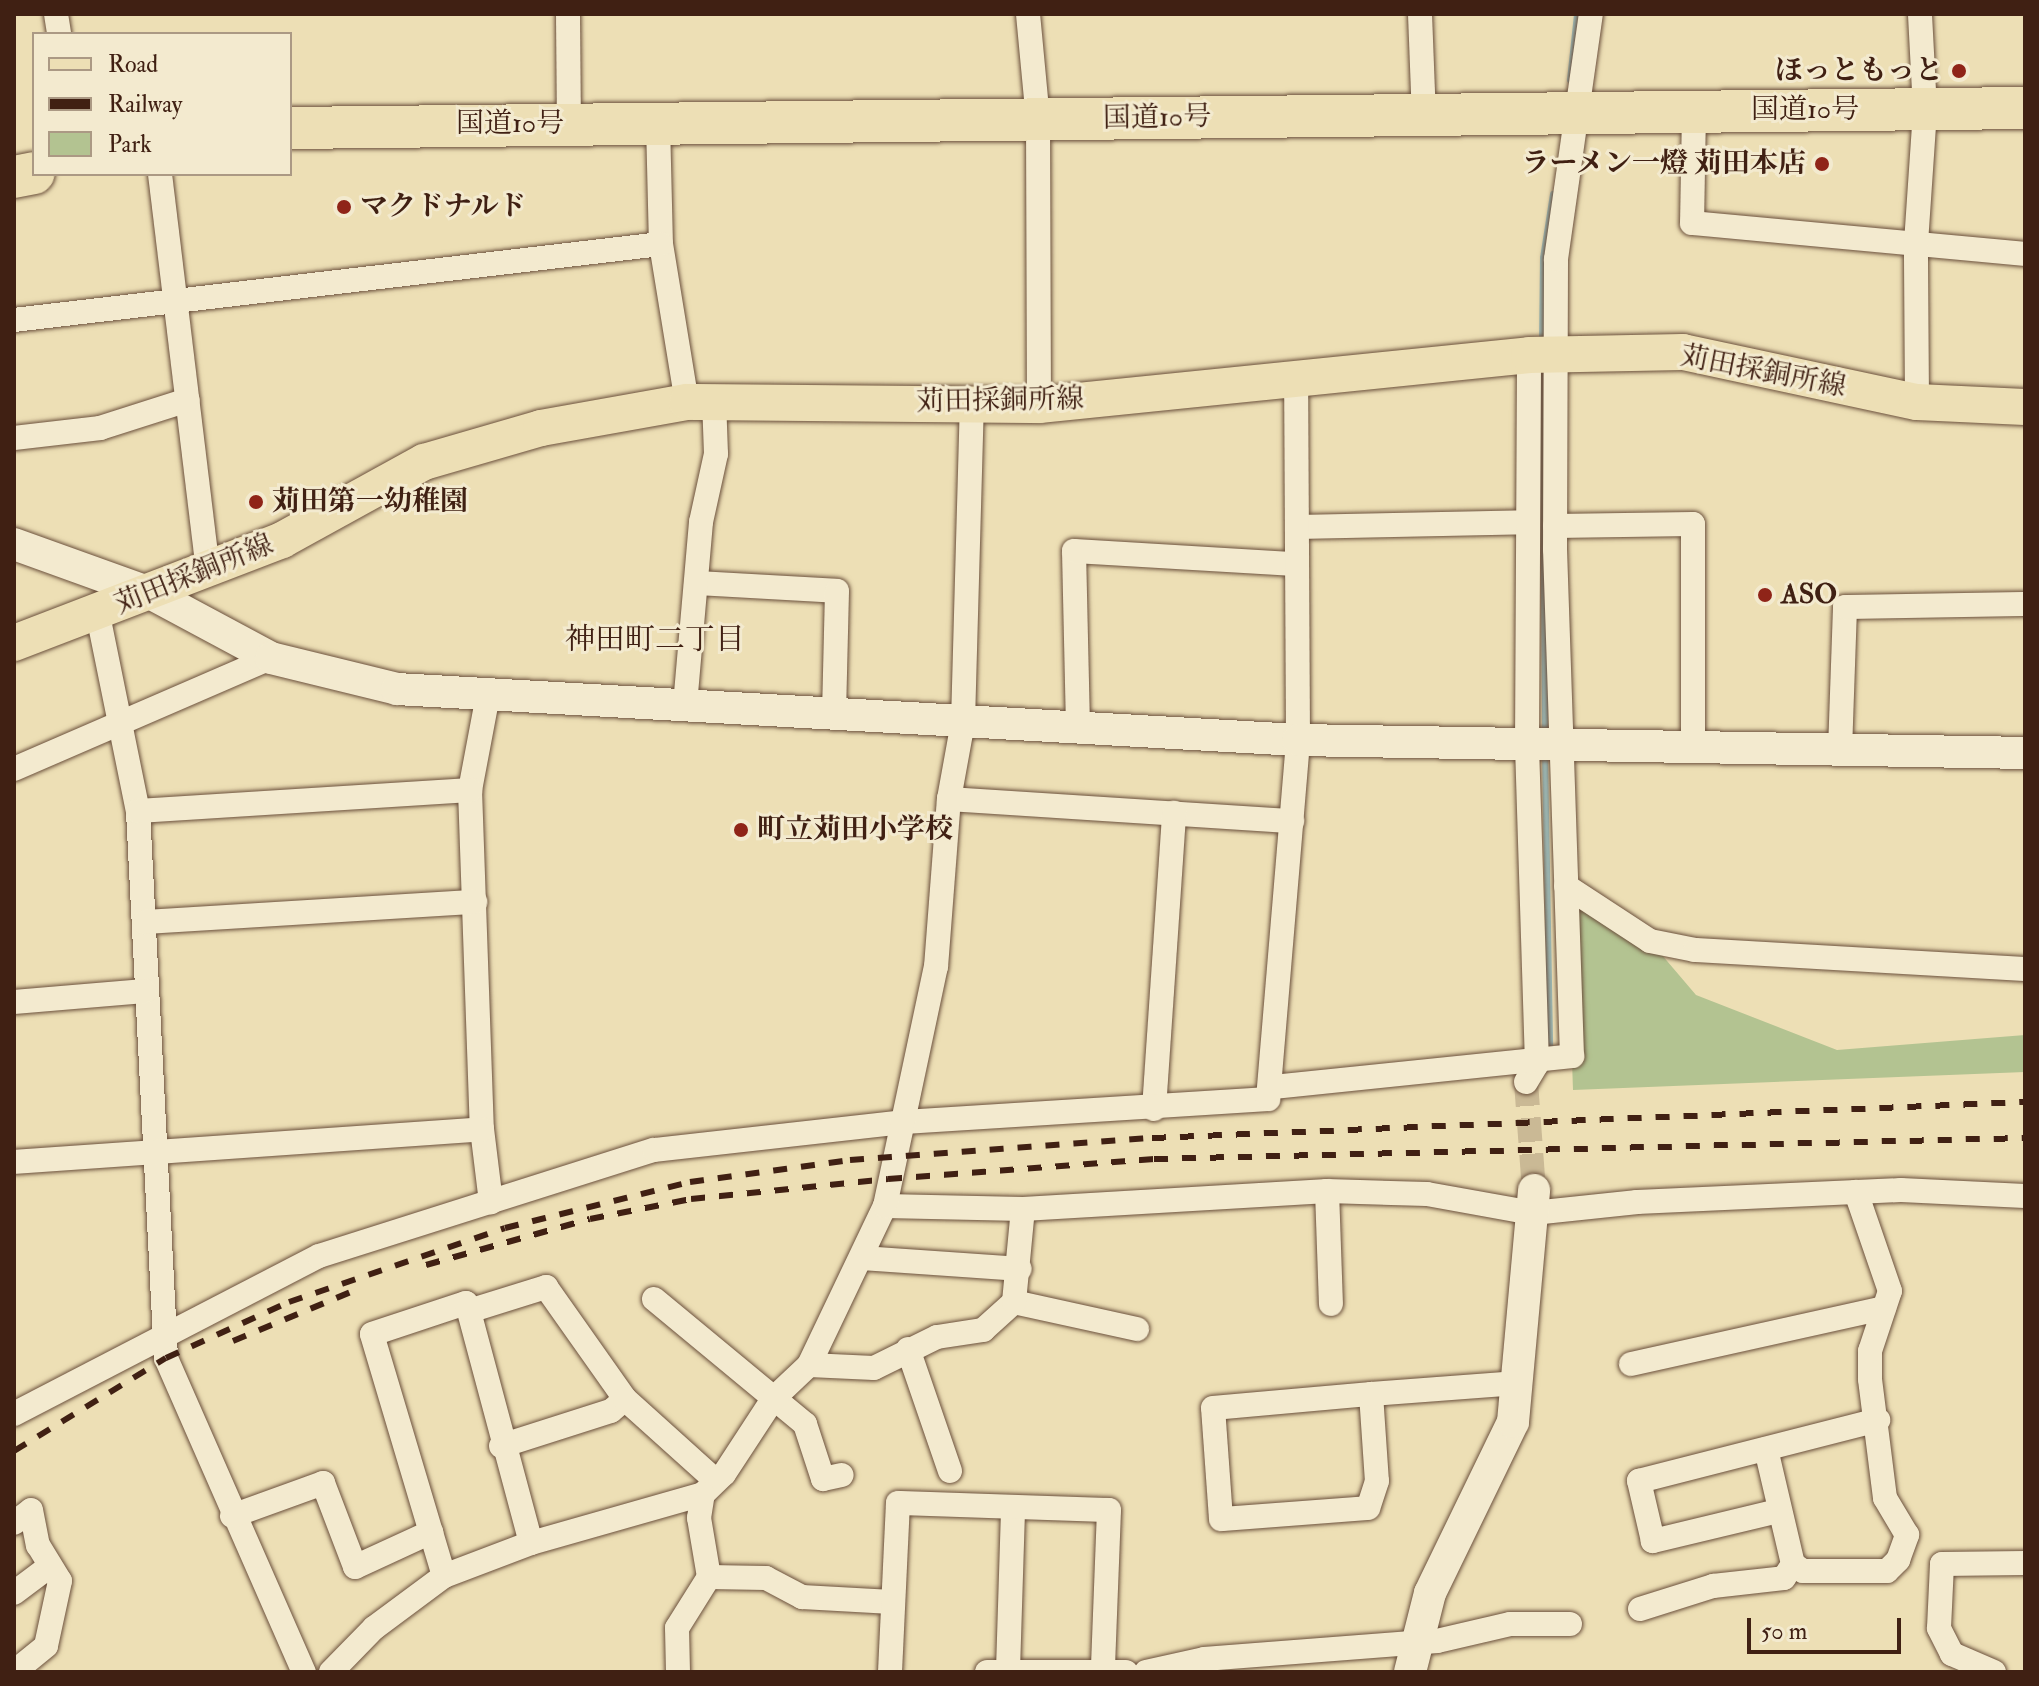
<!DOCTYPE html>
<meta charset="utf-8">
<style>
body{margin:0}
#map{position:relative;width:2039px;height:1686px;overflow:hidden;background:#eddfb5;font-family:"IM FELL Double Pica","Noto Serif JP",serif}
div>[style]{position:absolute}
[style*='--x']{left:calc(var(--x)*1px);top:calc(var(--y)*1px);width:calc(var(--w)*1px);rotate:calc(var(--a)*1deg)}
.green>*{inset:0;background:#b3c391}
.stream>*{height:6px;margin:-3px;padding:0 3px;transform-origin:3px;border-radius:3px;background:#9dbab7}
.street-tunnel>*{height:24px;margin-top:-12px;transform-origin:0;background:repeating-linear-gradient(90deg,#cab995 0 24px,transparent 0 36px)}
.roads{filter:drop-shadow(0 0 2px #6b503c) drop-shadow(0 0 2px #6b503c)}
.street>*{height:24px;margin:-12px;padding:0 12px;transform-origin:12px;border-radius:12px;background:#f3eacf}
.secondary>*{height:32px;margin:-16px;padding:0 16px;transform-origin:16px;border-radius:16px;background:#f3eacf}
.primary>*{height:36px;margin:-18px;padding:0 18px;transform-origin:18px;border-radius:18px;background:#eddfb5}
.highway>*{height:42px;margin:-21px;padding:0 21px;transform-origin:21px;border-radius:21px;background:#eddfb5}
.rail>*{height:6px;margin-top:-3px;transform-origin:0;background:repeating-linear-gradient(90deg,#402013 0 14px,transparent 0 28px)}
.dots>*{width:22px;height:22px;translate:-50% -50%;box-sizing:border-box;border:4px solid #f3eacf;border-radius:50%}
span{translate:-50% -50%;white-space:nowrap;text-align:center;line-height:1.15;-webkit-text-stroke:6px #f3eacf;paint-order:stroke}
.poi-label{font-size:28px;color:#402013;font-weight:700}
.right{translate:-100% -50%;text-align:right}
.left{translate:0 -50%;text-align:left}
.street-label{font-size:28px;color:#402013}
.neighbourhood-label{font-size:30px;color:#402013}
.frame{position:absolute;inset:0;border:16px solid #402013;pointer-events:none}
.legend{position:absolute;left:32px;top:32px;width:260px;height:144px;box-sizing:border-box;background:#f3eacf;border:2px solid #ab9984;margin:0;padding:10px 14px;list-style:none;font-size:24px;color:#402013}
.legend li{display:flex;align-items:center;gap:16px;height:40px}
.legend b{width:40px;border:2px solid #ab9984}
.scale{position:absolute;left:1747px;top:1618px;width:154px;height:36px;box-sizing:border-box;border:4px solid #402013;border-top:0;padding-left:10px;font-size:24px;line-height:28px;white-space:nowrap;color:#402013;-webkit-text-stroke:6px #f3eacf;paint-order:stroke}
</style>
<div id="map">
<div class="green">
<i style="clip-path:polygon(1566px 886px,1650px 941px,1696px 995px,1837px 1050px,2025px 1035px,2025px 1072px,1573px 1090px)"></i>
</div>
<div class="stream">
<i style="--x:1570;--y:80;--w:66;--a:-83.9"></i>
<i style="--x:1542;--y:342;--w:84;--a:-89.3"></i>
<i style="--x:1543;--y:258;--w:65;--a:-81.1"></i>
<i style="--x:1542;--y:365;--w:368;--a:89.5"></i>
<i style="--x:1545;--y:753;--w:300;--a:89"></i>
</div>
<div class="street-tunnel">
<i style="--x:1526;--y:1082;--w:108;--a:85.8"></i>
</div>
<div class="roads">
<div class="street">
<i style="--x:56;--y:14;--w:20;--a:81"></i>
<i style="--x:568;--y:14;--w:110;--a:89.5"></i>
<i style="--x:1028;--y:14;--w:106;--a:84.6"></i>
<i style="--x:1038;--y:120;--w:285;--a:89.8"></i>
<i style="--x:1420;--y:14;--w:103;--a:87.8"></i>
<i style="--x:1694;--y:111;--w:112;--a:91"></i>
<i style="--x:1692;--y:223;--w:334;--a:5.3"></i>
<i style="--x:658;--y:123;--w:121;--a:88.6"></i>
<i style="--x:661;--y:244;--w:160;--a:80.7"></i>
<i style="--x:160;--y:174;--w:398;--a:83.1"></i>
<i style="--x:14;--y:320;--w:651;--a:-6.7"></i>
<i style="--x:1917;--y:402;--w:159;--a:-90.4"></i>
<i style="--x:1916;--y:243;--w:133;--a:-86.1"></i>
<i style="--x:1925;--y:110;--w:96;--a:-93"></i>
<i style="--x:14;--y:438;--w:87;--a:-6.6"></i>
<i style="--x:100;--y:428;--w:92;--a:-17.7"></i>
<i style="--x:1555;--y:526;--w:138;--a:-0.8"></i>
<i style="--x:1693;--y:524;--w:224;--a:90"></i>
<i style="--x:1297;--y:527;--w:230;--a:-1.2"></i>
<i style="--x:696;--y:583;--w:141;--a:3.2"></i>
<i style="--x:837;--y:591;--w:123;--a:91.4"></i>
<i style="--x:98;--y:615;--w:200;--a:78.5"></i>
<i style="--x:138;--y:811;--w:548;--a:87.07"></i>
<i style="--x:166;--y:1358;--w:343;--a:66.3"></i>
<i style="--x:488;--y:695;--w:97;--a:100.7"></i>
<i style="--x:470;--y:790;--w:339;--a:88"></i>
<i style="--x:482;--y:1129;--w:74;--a:83"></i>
<i style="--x:685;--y:705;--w:184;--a:-85"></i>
<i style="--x:701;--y:522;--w:70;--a:-77.6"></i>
<i style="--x:716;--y:454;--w:55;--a:-92.1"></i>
<i style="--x:1078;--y:727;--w:176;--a:-91.3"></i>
<i style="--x:1074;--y:551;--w:222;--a:3.4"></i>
<i style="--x:1840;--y:751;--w:144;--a:-88"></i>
<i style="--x:1845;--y:607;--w:180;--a:-1"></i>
<i style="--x:14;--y:769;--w:280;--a:-23.4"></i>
<i style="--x:949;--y:799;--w:344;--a:3.7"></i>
<i style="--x:138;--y:811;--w:333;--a:-3.6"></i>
<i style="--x:1566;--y:886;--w:100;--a:33.2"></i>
<i style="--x:1650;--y:941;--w:46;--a:11.3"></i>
<i style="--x:1695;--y:950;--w:331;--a:3.3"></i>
<i style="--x:145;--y:922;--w:331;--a:-3.5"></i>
<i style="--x:14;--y:1002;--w:131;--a:-4.8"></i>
<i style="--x:1526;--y:1082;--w:21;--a:-59"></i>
<i style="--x:1537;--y:1064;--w:318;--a:-91.8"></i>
<i style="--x:1527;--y:746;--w:391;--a:-89.7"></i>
<i style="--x:1273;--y:1087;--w:301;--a:-5.9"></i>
<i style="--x:1572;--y:1056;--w:507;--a:-91.92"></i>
<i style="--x:1555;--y:549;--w:290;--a:-89.8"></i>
<i style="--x:1556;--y:259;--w:247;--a:-81.9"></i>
<i style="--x:1154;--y:1109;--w:297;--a:-86.1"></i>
<i style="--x:14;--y:1162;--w:469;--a:-4"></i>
<i style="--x:1327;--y:1191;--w:113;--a:88"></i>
<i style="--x:885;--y:1206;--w:138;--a:1.2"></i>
<i style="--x:1023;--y:1209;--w:305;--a:-3.4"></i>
<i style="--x:1327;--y:1191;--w:100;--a:1.7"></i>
<i style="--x:1427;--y:1194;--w:108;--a:10.2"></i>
<i style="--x:1533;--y:1213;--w:105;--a:-6"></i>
<i style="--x:1637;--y:1202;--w:264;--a:-2.6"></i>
<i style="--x:1901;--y:1190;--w:124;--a:2.8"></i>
<i style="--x:863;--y:1258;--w:157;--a:4"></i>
<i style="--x:654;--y:1299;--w:196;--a:39.6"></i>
<i style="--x:805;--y:1424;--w:58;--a:71.9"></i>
<i style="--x:823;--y:1479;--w:19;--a:-12"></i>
<i style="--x:1014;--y:1302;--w:126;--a:12.4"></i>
<i style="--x:908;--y:1349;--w:129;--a:71"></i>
<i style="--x:1631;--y:1364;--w:259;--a:-12.5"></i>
<i style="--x:809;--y:1365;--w:65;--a:2.6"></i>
<i style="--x:874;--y:1368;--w:70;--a:-26.2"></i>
<i style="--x:937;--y:1337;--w:47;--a:-8.7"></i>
<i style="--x:983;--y:1330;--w:42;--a:-42.1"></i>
<i style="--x:1014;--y:1302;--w:93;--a:-84.5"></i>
<i style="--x:1371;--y:1394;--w:87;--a:86.1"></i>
<i style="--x:1377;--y:1481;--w:28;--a:108"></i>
<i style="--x:1368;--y:1508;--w:147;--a:175.7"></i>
<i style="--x:1221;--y:1519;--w:111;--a:-94.1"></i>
<i style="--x:1213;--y:1408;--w:159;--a:-5.1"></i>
<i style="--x:1371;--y:1394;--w:147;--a:-4.3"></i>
<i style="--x:14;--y:1414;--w:343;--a:-27.4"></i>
<i style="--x:319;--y:1256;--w:351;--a:-17.6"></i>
<i style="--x:654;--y:1150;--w:252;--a:-6.4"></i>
<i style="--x:904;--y:1122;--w:365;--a:-3.6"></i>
<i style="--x:1268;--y:1099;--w:360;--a:-85.2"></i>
<i style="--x:1298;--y:740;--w:358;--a:-90.3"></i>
<i style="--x:501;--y:1446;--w:115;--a:-17.7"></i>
<i style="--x:611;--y:1411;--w:18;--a:-41"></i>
<i style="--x:1766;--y:1449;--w:118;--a:76.8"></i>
<i style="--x:1793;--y:1564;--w:12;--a:35"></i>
<i style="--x:1803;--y:1571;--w:84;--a:0"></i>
<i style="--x:1887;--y:1571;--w:16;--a:-45"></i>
<i style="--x:1898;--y:1560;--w:27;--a:-70"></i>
<i style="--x:1907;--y:1535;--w:43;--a:-120.7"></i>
<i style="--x:1885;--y:1498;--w:120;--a:-97.2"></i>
<i style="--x:1870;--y:1379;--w:28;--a:-90"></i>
<i style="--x:1870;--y:1351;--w:63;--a:-71.6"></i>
<i style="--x:1890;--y:1291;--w:105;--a:-109"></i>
<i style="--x:1778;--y:1511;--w:129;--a:166.5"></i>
<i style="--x:1653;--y:1541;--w:62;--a:-103.1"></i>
<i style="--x:1639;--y:1481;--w:247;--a:-14.3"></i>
<i style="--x:232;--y:1516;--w:97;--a:-19.9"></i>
<i style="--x:323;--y:1483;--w:90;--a:69.1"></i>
<i style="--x:355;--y:1567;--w:84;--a:-24.7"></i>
<i style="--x:14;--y:1523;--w:21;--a:-37"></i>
<i style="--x:31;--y:1510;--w:36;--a:79"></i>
<i style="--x:38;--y:1545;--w:42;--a:58.6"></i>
<i style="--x:60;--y:1581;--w:66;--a:102.2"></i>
<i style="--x:46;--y:1646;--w:41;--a:140.9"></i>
<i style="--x:531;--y:1543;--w:240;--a:-105"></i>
<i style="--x:469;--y:1311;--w:81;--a:-17.3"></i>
<i style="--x:546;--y:1287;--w:137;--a:54.8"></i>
<i style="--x:625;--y:1399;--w:122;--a:42"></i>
<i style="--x:444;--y:1576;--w:252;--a:-106.6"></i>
<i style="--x:372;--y:1334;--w:99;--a:-18.3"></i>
<i style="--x:466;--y:1303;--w:9;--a:69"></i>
<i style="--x:709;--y:1577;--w:57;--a:1"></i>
<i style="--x:766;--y:1578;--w:41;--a:27.8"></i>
<i style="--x:802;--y:1597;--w:90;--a:3.2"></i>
<i style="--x:14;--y:1593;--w:45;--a:-36.9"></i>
<i style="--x:1640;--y:1609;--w:77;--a:-17.5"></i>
<i style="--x:1713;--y:1586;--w:71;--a:-6.4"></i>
<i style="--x:1784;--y:1578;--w:17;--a:-57"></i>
<i style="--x:1008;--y:1670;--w:161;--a:-88.2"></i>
<i style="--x:331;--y:1672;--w:62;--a:-45.7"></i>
<i style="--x:374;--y:1628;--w:87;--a:-36.6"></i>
<i style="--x:444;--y:1576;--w:93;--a:-20.8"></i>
<i style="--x:531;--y:1543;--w:179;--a:-15.9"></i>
<i style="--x:703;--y:1494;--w:29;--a:-44"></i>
<i style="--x:724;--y:1474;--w:90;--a:-56.8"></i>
<i style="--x:773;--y:1399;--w:50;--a:-43.4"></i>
<i style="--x:809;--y:1365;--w:176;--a:-64.5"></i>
<i style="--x:885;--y:1206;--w:244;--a:-78"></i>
<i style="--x:936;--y:967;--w:169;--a:-85.6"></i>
<i style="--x:949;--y:799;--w:78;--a:-79.7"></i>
<i style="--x:963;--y:722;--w:317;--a:-88.4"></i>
<i style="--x:678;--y:1672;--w:44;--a:-91.3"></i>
<i style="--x:677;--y:1628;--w:60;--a:-57.9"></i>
<i style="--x:709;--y:1577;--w:60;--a:-99.6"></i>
<i style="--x:699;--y:1518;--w:24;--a:-81"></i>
<i style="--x:890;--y:1672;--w:169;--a:-87.3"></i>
<i style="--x:898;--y:1503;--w:211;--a:1.9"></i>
<i style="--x:1109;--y:1510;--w:158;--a:92.2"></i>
<i style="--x:987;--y:1672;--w:139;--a:0"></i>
<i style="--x:1146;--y:1672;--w:59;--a:-12.6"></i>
<i style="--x:1204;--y:1659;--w:234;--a:-4.4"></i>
<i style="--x:1437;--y:1641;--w:75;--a:-13.1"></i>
<i style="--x:1510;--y:1624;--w:60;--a:0"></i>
<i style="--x:1994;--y:1672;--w:46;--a:-156.8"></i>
<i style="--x:1952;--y:1654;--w:29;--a:-117"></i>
<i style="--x:1939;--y:1628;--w:64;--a:-87.3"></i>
<i style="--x:1942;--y:1564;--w:83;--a:-0.7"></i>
</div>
<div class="secondary">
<i style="--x:14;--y:544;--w:145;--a:19.8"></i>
<i style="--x:150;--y:593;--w:137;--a:28.2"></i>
<i style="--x:271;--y:658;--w:130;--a:13.8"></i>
<i style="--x:397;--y:689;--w:902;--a:3.24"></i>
<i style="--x:1298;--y:740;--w:727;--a:1.02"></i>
<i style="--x:1410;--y:1672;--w:81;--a:-75.8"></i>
<i style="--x:1430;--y:1593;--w:190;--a:-64.1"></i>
<i style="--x:1513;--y:1422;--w:233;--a:-84.8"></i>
</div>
<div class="primary">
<i style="--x:14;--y:643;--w:287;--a:-21"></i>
<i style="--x:282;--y:540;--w:162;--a:-28.8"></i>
<i style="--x:424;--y:462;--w:122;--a:-16.2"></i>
<i style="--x:541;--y:428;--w:148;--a:-10.1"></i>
<i style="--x:687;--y:402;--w:352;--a:0.5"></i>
<i style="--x:1039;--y:405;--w:493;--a:-5.8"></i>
<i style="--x:1529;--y:355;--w:154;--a:-1.1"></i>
<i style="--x:1683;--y:352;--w:239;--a:12.1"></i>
<i style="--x:1917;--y:402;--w:108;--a:2.7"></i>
</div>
<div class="highway">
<i style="--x:290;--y:128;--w:1735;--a:-0.66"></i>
<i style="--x:14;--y:177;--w:20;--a:-11"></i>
</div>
</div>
<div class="rail">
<i style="--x:426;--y:1265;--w:170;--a:-15.7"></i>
<i style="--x:590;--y:1219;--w:103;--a:-11.2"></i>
<i style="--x:691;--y:1199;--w:198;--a:-5.8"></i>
<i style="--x:888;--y:1179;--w:267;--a:-4.3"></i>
<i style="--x:1154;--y:1159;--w:871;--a:-1.38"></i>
<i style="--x:233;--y:1341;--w:135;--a:-22.6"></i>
<i style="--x:14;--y:1451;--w:178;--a:-31.5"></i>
<i style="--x:166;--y:1358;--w:135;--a:-24.5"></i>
<i style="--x:289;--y:1302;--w:228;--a:-18.9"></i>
<i style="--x:505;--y:1228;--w:191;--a:-14"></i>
<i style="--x:690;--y:1182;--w:162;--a:-7.8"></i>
<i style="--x:850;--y:1160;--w:303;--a:-4.2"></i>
<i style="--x:1152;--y:1138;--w:874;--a:-2.36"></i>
</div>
<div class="dots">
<i style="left:1959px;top:71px;background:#8f2418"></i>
<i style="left:1822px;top:164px;background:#8f2418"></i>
<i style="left:344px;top:207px;background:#8f2418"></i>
<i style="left:256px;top:502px;background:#8f2418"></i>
<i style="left:1765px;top:595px;background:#8f2418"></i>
<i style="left:741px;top:830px;background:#8f2418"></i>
</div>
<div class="poi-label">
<span class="right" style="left:1943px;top:71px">ほっともっと</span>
<span class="right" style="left:1806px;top:164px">ラーメン一燈 苅田本店</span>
<span class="left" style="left:360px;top:207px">マクドナルド</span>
<span class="left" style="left:272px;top:502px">苅田第一幼稚園</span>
<span class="left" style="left:1781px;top:595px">ASO</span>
<span class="left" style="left:757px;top:830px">町立苅田小学校</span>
</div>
<div class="street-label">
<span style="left:1805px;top:110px">国道10号</span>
<span style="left:1157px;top:118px;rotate:-1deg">国道10号</span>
<span style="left:510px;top:124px">国道10号</span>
<span style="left:1763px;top:372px;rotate:11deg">苅田採銅所線</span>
<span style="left:1000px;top:401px;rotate:-1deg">苅田採銅所線</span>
<span style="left:194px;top:575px;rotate:-22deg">苅田採銅所線</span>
</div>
<div class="neighbourhood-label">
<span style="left:655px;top:640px">神田町二丁目</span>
</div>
<div class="frame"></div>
<ul class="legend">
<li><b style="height:10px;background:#eddfb5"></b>Road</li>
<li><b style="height:10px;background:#402013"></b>Railway</li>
<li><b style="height:22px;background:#b3c391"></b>Park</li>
</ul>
<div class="scale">50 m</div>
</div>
